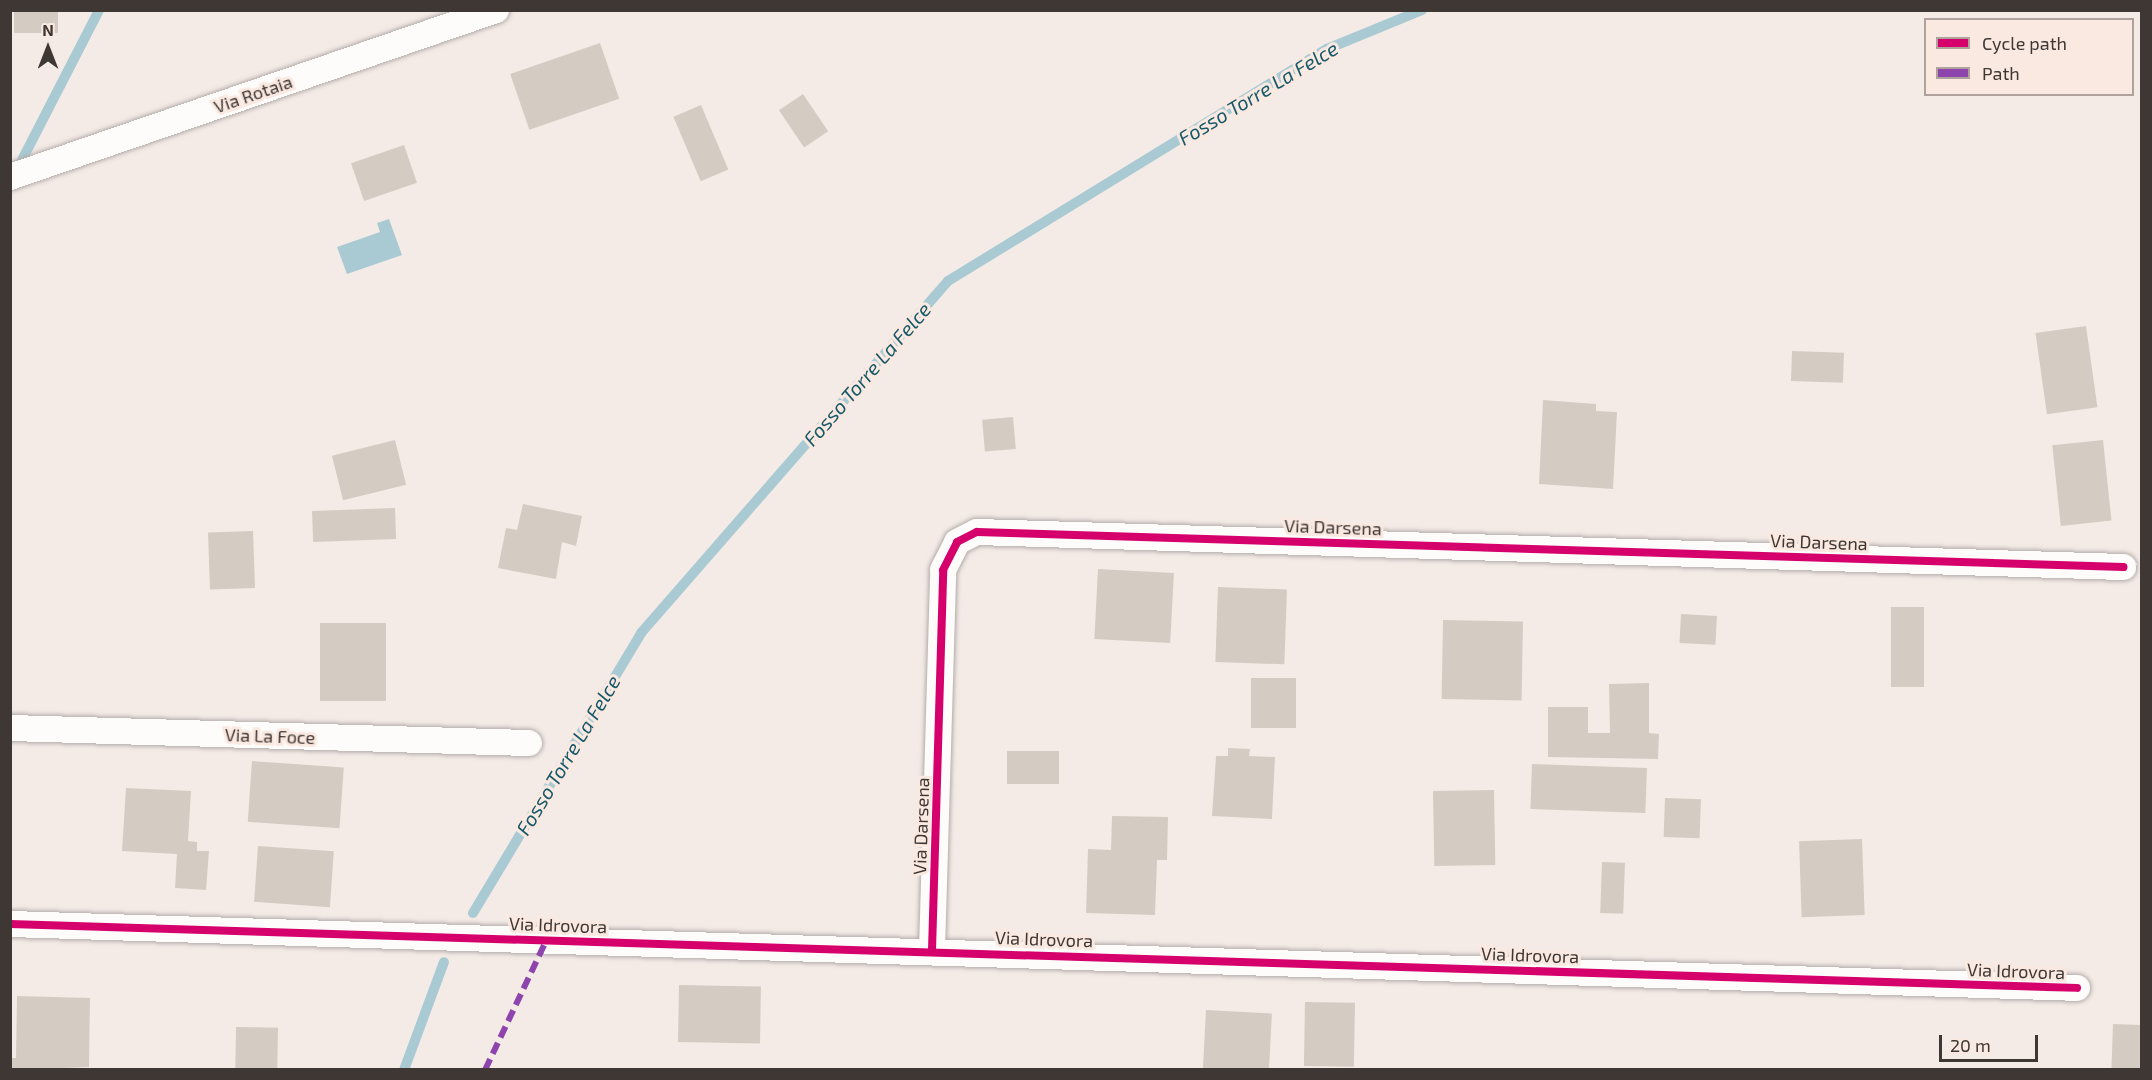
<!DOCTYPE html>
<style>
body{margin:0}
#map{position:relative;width:2152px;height:1080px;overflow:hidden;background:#f4ebe7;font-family:"Exo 2",sans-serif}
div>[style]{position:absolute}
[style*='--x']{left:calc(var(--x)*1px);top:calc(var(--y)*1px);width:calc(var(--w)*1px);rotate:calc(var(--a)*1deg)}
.water>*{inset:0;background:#a9cad3}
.stream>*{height:10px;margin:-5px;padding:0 5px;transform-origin:5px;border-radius:5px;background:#a9cad3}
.building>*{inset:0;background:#d4ccc3;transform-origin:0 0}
.roads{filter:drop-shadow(0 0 2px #b3aca9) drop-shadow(0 0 2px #b3aca9)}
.minor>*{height:26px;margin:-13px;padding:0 13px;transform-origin:13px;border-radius:13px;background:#fdfcfb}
.quiet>*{height:6px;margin-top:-3px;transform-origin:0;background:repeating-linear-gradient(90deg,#8e44ad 0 12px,transparent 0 18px)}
.cycleway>*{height:8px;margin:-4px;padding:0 4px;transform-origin:4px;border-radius:4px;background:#d6006c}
span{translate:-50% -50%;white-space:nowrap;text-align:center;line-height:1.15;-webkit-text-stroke:6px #fae9e1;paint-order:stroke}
.street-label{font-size:18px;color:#3e3734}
.water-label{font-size:20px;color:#15596a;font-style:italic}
.frame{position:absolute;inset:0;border:12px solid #3e3734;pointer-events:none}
.legend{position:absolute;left:1924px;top:18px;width:210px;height:78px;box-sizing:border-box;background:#fae9e1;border:2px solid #afa29c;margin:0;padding:8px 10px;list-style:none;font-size:18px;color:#3e3734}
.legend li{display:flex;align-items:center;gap:12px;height:30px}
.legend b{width:30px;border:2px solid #afa29c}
.north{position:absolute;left:18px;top:18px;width:60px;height:60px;-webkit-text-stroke:4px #fae9e1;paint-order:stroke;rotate:0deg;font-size:16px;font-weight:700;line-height:24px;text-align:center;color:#3e3734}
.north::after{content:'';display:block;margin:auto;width:21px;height:27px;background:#3e3734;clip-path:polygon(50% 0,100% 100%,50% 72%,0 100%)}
.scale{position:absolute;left:1939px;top:1035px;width:99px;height:27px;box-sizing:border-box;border:3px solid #3e3734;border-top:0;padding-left:8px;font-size:18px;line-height:21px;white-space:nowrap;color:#3e3734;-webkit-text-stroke:4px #fae9e1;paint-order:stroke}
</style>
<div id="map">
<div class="water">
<i style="clip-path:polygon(389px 219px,402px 255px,347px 274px,337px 247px,380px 232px,377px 223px)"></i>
</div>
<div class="stream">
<i style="--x:22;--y:160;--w:169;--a:-62.8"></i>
<i style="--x:473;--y:913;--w:327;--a:-59"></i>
<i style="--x:641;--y:633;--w:467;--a:-48.9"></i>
<i style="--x:948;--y:281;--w:444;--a:-31.5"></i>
<i style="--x:1327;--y:49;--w:103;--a:-22.3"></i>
<i style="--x:404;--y:1070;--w:115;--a:-69.7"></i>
</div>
<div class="building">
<i style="left:14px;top:10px;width:44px;height:23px"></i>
<i style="left:600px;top:43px;width:59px;height:95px;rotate:71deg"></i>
<i style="left:803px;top:94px;width:45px;height:29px;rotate:56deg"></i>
<i style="left:701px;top:105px;width:70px;height:30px;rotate:67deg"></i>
<i style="left:404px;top:145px;width:40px;height:56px;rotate:71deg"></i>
<i style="left:2086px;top:326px;width:82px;height:51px;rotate:82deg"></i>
<i style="left:1792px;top:351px;width:52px;height:30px;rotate:2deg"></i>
<i style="clip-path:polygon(1543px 400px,1596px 404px,1596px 411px,1617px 412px,1613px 489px,1539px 484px)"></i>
<i style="left:1013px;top:417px;width:32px;height:31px;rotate:85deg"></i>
<i style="left:395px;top:440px;width:46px;height:65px;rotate:76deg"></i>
<i style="left:2103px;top:440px;width:81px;height:51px;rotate:84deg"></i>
<i style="clip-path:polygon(523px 504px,582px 516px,576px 546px,562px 542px,556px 579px,498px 568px,506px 528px,517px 530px)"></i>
<i style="left:395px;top:508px;width:31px;height:83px;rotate:88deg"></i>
<i style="left:253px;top:531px;width:57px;height:45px;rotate:88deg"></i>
<i style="left:1098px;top:569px;width:76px;height:70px;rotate:3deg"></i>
<i style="left:1218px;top:587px;width:69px;height:75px;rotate:2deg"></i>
<i style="left:1891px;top:607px;width:33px;height:80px"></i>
<i style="left:1681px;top:614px;width:36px;height:29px;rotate:3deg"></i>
<i style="left:1443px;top:620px;width:80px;height:79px;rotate:1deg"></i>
<i style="left:320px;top:623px;width:66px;height:78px"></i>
<i style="left:1251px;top:678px;width:45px;height:50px"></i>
<i style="clip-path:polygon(1649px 683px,1649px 733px,1659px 734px,1658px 759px,1548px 757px,1548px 707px,1588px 707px,1588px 733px,1610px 733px,1609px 684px)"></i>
<i style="clip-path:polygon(1228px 748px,1250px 749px,1249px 756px,1275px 757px,1272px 819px,1212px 816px,1216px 756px,1228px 756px)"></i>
<i style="left:1007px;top:751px;width:52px;height:33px"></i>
<i style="left:252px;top:761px;width:92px;height:61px;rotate:4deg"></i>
<i style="left:1532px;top:764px;width:115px;height:45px;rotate:2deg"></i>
<i style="clip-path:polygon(126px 788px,191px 791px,188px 841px,197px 842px,197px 851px,209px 851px,206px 890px,175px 888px,177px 854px,122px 851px)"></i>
<i style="left:1494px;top:790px;width:75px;height:61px;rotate:89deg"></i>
<i style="left:1665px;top:798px;width:36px;height:39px;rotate:2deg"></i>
<i style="clip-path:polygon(1112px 816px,1168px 817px,1167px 860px,1157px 860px,1155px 915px,1086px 913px,1088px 849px,1111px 850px)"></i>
<i style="left:1862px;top:839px;width:76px;height:63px;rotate:88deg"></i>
<i style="left:258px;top:846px;width:76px;height:56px;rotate:4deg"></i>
<i style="left:1602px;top:862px;width:23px;height:51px;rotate:2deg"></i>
<i style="left:679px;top:985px;width:82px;height:57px;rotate:1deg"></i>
<i style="clip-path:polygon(17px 996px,90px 998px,89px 1067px,10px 1070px,10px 1058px,16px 1058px)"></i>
<i style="left:1305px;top:1002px;width:50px;height:64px;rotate:1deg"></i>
<i style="left:1206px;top:1010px;width:66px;height:60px;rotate:3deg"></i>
<i style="left:2113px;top:1024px;width:29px;height:46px;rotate:2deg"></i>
<i style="left:236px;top:1027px;width:42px;height:43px;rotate:1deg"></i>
</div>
<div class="roads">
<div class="minor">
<i style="--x:10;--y:177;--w:514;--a:-18.96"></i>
<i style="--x:10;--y:728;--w:519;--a:1.66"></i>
<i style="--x:10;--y:924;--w:2068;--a:1.77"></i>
<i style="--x:932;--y:950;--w:380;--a:-88.3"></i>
<i style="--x:943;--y:570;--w:31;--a:-63"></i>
<i style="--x:957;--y:542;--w:22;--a:-27"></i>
<i style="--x:977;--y:532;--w:1147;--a:1.75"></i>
</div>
</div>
<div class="quiet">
<i style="--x:485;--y:1070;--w:145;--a:-64.7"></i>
</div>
<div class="cycleway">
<i style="--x:10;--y:924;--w:2068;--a:1.77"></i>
<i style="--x:932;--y:950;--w:380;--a:-88.3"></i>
<i style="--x:943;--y:570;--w:31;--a:-63"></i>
<i style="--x:957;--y:542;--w:22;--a:-27"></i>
<i style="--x:977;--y:532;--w:1147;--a:1.75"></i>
</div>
<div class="street-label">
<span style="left:253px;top:94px;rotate:-19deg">Via Rotaia</span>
<span style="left:1333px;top:527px;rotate:2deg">Via Darsena</span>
<span style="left:1819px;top:542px;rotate:2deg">Via Darsena</span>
<span style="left:270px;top:736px;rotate:2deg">Via La Foce</span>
<span style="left:921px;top:826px;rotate:-88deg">Via Darsena</span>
<span style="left:558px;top:925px;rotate:2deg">Via Idrovora</span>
<span style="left:1044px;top:939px;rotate:2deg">Via Idrovora</span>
<span style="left:1530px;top:955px;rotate:2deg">Via Idrovora</span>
<span style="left:2016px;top:971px;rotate:2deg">Via Idrovora</span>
</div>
<div class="water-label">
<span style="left:1258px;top:93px;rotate:-31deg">Fosso Torre La Felce</span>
<span style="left:867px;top:374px;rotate:-49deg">Fosso Torre La Felce</span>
<span style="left:568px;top:755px;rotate:-59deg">Fosso Torre La Felce</span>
</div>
<div class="frame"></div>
<ul class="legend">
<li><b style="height:8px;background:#d6006c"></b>Cycle path</li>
<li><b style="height:8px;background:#8e44ad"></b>Path</li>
</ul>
<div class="north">N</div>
<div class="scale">20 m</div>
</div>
